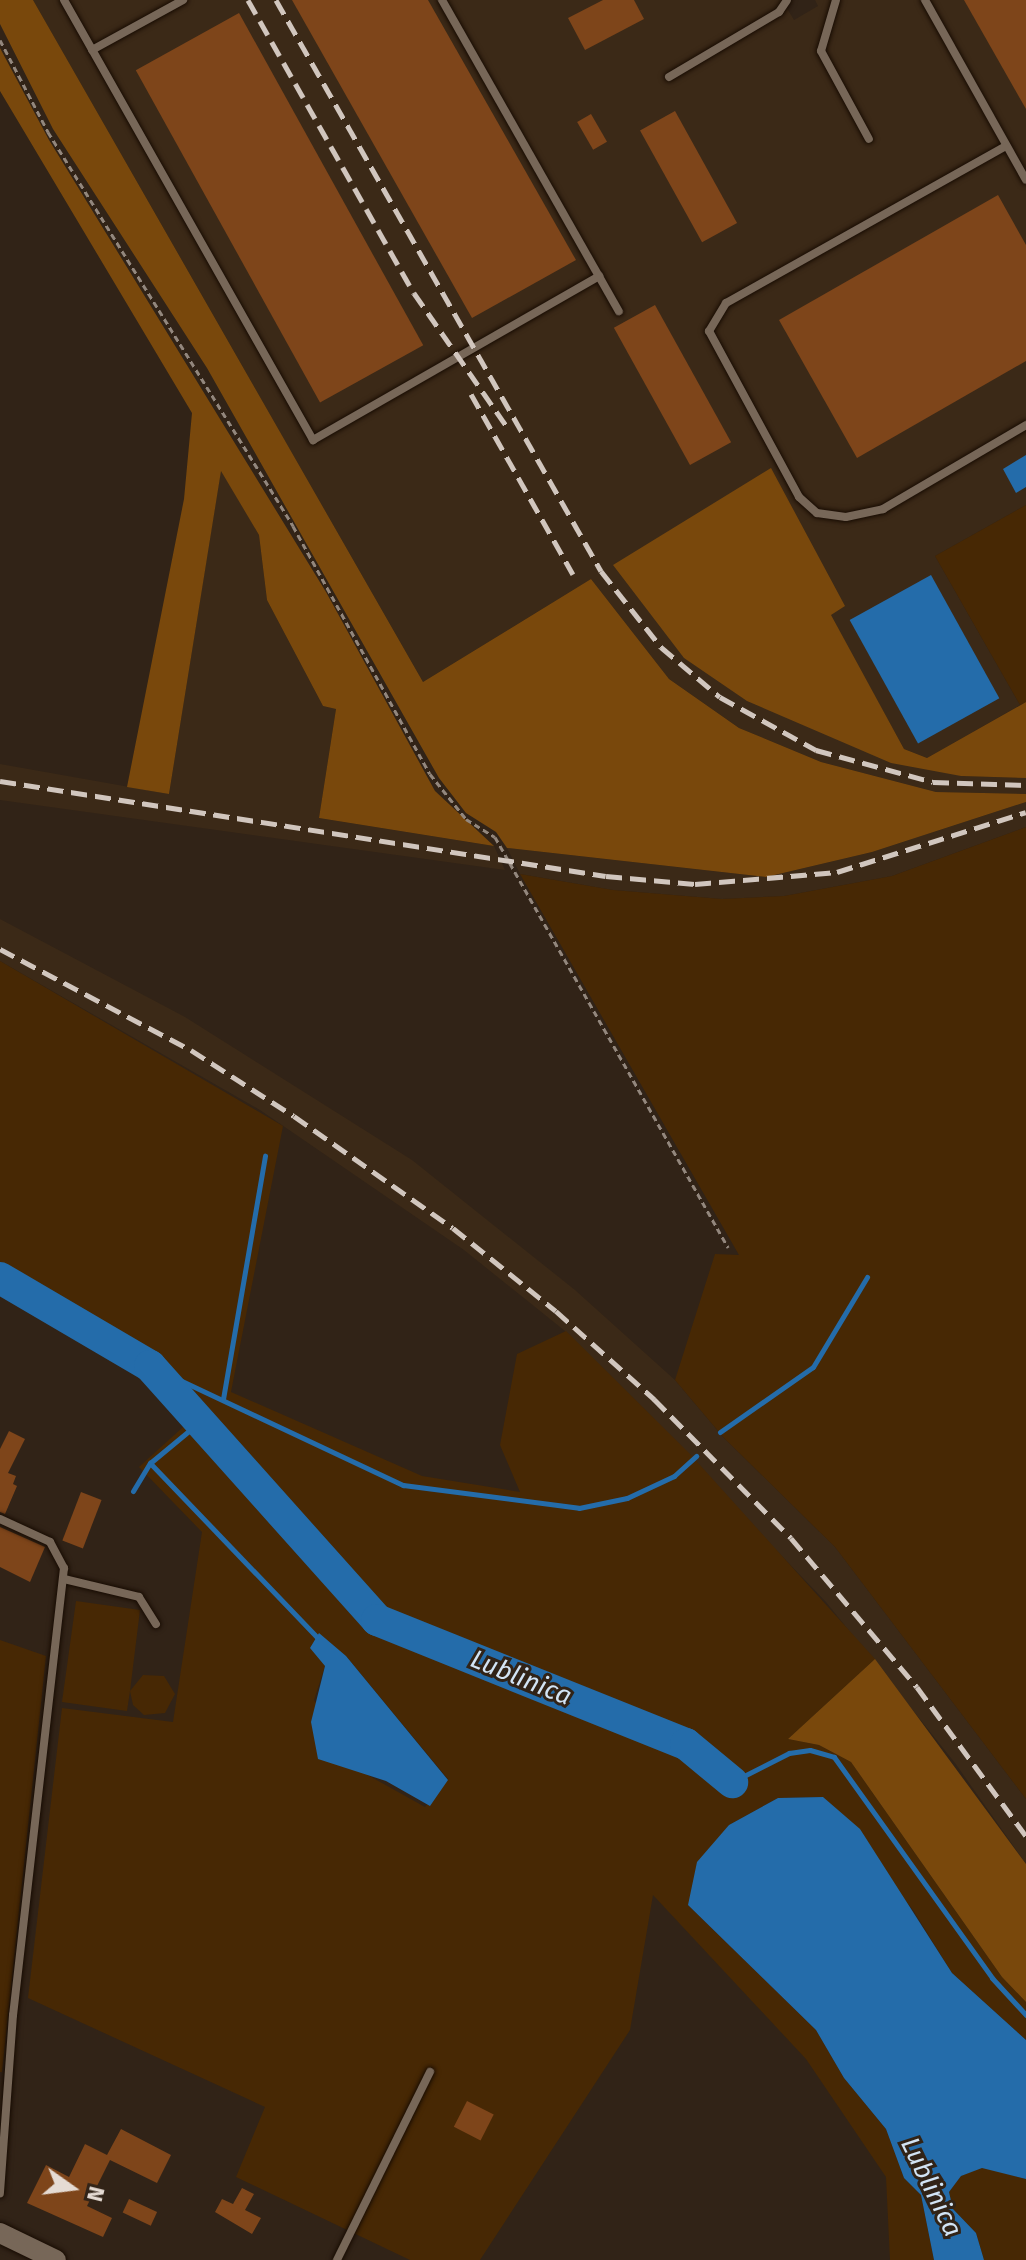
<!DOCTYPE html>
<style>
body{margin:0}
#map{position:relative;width:1026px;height:2260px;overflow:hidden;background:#312317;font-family:"Fira Sans",sans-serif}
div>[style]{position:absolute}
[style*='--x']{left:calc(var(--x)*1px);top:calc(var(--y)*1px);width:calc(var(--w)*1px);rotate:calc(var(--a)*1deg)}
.built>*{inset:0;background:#3b2917}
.green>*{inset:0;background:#472804}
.forest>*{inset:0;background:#79480c}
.water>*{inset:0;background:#246caa;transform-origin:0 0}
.stream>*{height:5px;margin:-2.5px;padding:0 2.5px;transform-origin:2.5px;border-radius:2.5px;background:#246caa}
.river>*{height:32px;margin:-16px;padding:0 16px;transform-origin:16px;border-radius:16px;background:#246caa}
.building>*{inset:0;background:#7e451a;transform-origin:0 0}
.path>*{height:3px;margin-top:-1.5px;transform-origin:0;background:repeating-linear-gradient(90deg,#93877d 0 6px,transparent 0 10px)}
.roads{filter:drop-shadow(0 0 2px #180c03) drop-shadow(0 0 2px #180c03)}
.service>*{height:8px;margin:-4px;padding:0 4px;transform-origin:4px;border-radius:4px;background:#776758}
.tertiary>*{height:20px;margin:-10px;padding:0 10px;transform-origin:10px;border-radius:10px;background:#776758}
.rail>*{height:5px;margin-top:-2.5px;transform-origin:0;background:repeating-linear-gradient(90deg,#d1c6be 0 16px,transparent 0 24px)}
span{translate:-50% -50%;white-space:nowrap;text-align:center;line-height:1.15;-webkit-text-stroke:6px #312317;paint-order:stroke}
.water-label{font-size:26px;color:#d2e4f5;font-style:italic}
.north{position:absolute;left:32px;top:2148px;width:80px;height:80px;-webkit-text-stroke:6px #312317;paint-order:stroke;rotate:104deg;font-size:22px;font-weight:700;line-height:32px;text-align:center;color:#e5dbd3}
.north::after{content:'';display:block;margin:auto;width:28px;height:36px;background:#e5dbd3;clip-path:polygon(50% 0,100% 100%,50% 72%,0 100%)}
</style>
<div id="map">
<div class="built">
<i style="clip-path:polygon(33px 0,782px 0,794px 20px,818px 6px,815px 0,1026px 0,1026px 505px,935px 556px,1020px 705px,927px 758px,904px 749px,830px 615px,844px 606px,684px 658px,961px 776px,1026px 778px,1026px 794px,936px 792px,821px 762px,739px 728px,669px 679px,591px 579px,423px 682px)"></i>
<i style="clip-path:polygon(221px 469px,259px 535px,267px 600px,323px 706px,336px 709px,319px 818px,494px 846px,505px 870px,0 800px,0 764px,169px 794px)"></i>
<i style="clip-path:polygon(1026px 802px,1026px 827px,892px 876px,784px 896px,722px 899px,613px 890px,520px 874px,507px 848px,766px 877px,872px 852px)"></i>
<i style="clip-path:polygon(0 919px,185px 1017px,412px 1160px,575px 1290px,675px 1380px,724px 1438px,835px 1547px,1026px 1799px,1026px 1864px,955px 1763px,826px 1602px,565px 1331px,464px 1250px,260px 1110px,0 961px)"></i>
</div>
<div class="green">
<i style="clip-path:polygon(1026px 505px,1026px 702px,1020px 705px,935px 556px)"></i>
<i style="clip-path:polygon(1026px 827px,1026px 1799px,835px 1547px,724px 1438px,675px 1380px,715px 1254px,739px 1255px,520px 874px,613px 890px,722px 899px,784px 896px,892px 876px)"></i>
<i style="clip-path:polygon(evenodd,0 961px,283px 1126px,231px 1392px,422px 1476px,520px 1492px,500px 1445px,517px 1354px,566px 1331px,690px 1454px,875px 1659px,788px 1739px,819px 1745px,851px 1762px,1002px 1977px,1026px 2002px,1026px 2040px,952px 1973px,913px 1910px,823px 1797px,778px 1798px,729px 1825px,688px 1905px,816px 2030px,844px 2078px,886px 2129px,904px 2178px,921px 2195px,934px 2260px,890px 2260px,886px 2177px,806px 2059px,653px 1895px,630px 2030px,480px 2260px,410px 2260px,236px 2177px,265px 2107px,28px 1998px,62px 1708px,173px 1722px,202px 1532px,139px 1467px,193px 1418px,111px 1339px,0 1278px,0 961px,346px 1656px,448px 1779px,425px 1807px,364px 1773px,314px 1700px,325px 1666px,321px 1658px,346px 1656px)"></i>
<i style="clip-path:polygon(76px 1601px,140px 1610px,130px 1691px,143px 1675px,164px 1676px,175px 1694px,165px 1713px,144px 1715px,133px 1705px,130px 1691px,127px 1711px,62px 1702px)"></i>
<i style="clip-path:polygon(0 1640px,46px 1656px,2px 2072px,0 2072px)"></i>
<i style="clip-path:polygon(982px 2167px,1026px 2179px,1026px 2260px,984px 2260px,976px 2233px,953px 2209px,949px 2192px,961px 2176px)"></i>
</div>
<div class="forest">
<i style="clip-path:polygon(0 0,33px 0,423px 682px,591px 579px,669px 679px,739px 728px,821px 762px,936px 792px,1026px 794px,1026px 802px,872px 852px,766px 877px,507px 848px,496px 832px,466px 813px,439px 778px,207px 368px,53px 129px,0 24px)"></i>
<i style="clip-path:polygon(0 48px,49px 140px,326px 592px,435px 791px,494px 846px,319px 818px,336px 709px,323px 706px,267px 600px,259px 535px,221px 471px,169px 794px,127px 787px,184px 499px,192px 413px,0 91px)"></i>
<i style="clip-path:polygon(771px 468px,845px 606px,831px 615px,904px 749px,927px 758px,1026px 702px,1026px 778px,961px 776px,891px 763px,747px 701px,684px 658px,613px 565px)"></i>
<i style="clip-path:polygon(875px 1659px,1026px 1864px,1026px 2002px,1002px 1977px,851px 1762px,819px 1745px,788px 1739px)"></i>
</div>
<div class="water">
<i style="clip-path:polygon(1026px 455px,1026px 487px,1016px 493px,1003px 469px)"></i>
<i style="left:931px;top:575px;width:141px;height:93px;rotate:61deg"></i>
<i style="clip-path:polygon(319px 1633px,346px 1656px,448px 1780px,430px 1806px,386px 1781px,318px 1759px,311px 1722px,325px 1666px,310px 1648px)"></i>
<i style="clip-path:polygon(823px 1797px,860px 1829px,952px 1973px,1026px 2040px,1026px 2179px,982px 2168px,961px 2176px,949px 2192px,953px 2209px,976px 2233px,984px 2260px,934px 2260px,921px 2195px,904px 2178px,886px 2129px,844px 2078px,816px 2030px,688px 1905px,697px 1862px,729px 1825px,778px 1798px)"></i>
</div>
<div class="stream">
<i style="--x:150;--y:1366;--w:280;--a:25.2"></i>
<i style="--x:403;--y:1485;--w:177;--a:7.4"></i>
<i style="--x:579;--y:1508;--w:49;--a:-11.8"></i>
<i style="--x:627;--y:1498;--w:52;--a:-25.1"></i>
<i style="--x:674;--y:1476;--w:30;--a:-42"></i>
<i style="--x:223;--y:1399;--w:247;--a:-80.2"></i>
<i style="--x:202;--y:1420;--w:67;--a:140.4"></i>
<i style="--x:150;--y:1463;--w:241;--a:46.2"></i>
<i style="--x:720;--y:1432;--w:113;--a:-35"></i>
<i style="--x:813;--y:1367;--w:105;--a:-59"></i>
<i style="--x:133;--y:1491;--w:33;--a:-59"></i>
<i style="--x:732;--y:1782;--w:64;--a:-27"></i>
<i style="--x:789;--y:1753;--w:21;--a:-8"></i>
<i style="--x:810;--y:1750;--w:25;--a:16"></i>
<i style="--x:834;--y:1757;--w:272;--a:54.4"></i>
<i style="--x:992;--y:1978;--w:50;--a:47.4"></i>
</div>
<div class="river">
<i style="--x:0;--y:1278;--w:174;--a:30.4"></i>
<i style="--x:150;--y:1366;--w:341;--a:48.2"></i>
<i style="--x:377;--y:1620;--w:333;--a:21.9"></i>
<i style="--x:686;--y:1744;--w:60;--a:39.6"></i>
</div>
<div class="building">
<i style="clip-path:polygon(292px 0,428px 0,576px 260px,472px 318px)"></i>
<i style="clip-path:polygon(603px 0,634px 0,644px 19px,585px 50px,568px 18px)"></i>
<i style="clip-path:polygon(964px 0,1026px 0,1026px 109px)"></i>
<i style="left:239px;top:13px;width:380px;height:118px;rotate:61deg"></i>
<i style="left:675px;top:111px;width:128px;height:40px;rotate:61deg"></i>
<i style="left:591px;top:114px;width:32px;height:16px;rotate:60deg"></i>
<i style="clip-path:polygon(998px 195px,1026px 245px,1026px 361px,857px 458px,779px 320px)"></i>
<i style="left:655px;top:305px;width:157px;height:47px;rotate:61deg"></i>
<i style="clip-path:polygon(9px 1431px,25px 1439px,8px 1473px,16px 1476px,13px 1484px,17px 1486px,5px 1514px,0 1512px,0 1449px)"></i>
<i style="left:81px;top:1492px;width:22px;height:52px;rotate:21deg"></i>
<i style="clip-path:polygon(0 1527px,45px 1547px,30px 1582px,0 1567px)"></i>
<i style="left:467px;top:2101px;width:30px;height:29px;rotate:27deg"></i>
<i style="clip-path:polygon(121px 2129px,171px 2155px,157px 2183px,110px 2160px,87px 2206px,112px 2218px,103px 2237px,27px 2203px,46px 2165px,69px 2177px,85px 2144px,107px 2155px)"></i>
<i style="clip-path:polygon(242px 2188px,254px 2194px,245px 2210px,261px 2218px,252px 2234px,215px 2212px,222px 2199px,233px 2204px)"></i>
<i style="left:129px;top:2199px;width:31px;height:15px;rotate:25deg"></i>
</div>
<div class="path">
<i style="--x:0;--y:40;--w:104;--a:62.4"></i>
<i style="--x:48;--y:132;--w:464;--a:58.1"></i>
<i style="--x:293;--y:526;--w:283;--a:61.1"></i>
<i style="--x:430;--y:774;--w:58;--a:51.3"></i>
<i style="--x:466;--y:819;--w:34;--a:32"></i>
<i style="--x:495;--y:837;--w:472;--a:60.4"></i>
</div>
<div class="roads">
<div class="service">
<i style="--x:64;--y:0;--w:506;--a:60.49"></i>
<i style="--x:313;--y:440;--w:330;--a:-29.8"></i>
<i style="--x:442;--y:0;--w:358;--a:60.4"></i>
<i style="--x:836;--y:0;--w:53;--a:106.4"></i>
<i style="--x:821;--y:51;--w:100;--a:61.4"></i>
<i style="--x:925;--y:0;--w:206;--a:60.7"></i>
<i style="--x:92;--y:50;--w:104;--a:-28.8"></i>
<i style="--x:669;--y:77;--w:128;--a:-30.6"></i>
<i style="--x:779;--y:12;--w:14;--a:-56"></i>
<i style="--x:1006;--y:146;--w:321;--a:150.7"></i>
<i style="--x:726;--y:303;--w:33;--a:121"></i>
<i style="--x:709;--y:331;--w:189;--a:61.5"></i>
<i style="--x:799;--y:497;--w:24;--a:42"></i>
<i style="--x:817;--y:513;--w:29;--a:8"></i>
<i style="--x:846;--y:517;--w:38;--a:-12"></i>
<i style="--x:883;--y:509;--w:166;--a:-30.4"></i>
<i style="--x:0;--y:1519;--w:55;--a:24.7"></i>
<i style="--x:50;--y:1542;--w:30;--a:62"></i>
<i style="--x:64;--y:1568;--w:450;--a:96.5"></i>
<i style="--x:13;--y:2015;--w:179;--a:94.2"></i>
<i style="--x:64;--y:1579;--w:77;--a:13.5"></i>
<i style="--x:139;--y:1597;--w:32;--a:58"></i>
<i style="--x:337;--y:2260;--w:210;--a:-63.7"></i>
</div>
<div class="tertiary">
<i style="--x:0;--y:2233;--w:62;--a:25.7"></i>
</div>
</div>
<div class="rail">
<i style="--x:248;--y:0;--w:337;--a:60.5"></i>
<i style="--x:414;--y:293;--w:163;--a:55.2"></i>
<i style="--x:276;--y:0;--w:657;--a:60.35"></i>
<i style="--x:601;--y:571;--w:97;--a:51.7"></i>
<i style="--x:661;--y:647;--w:77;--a:40.3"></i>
<i style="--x:720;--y:697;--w:110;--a:28.9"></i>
<i style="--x:816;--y:750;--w:121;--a:15.3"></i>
<i style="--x:933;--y:782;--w:93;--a:1.8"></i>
<i style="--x:471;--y:394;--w:207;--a:60.5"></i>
<i style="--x:0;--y:781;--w:613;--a:8.91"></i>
<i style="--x:606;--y:876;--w:89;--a:5.1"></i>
<i style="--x:695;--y:884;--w:143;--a:-4.8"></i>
<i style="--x:837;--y:872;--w:198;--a:-17.6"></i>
<i style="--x:0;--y:949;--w:216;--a:27.9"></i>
<i style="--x:191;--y:1050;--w:122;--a:32.7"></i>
<i style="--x:294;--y:1116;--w:194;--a:35.2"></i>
<i style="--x:453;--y:1228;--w:132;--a:38.9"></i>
<i style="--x:556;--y:1311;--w:132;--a:41.9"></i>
<i style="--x:654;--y:1399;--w:195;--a:45.4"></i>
<i style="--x:791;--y:1538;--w:195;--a:49.8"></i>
<i style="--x:917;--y:1687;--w:185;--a:53.8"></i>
</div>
<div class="water-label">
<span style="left:521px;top:1678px;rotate:22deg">Lublinica</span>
<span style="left:931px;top:2187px;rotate:64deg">Lublinica</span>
</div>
<div class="north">N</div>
</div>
